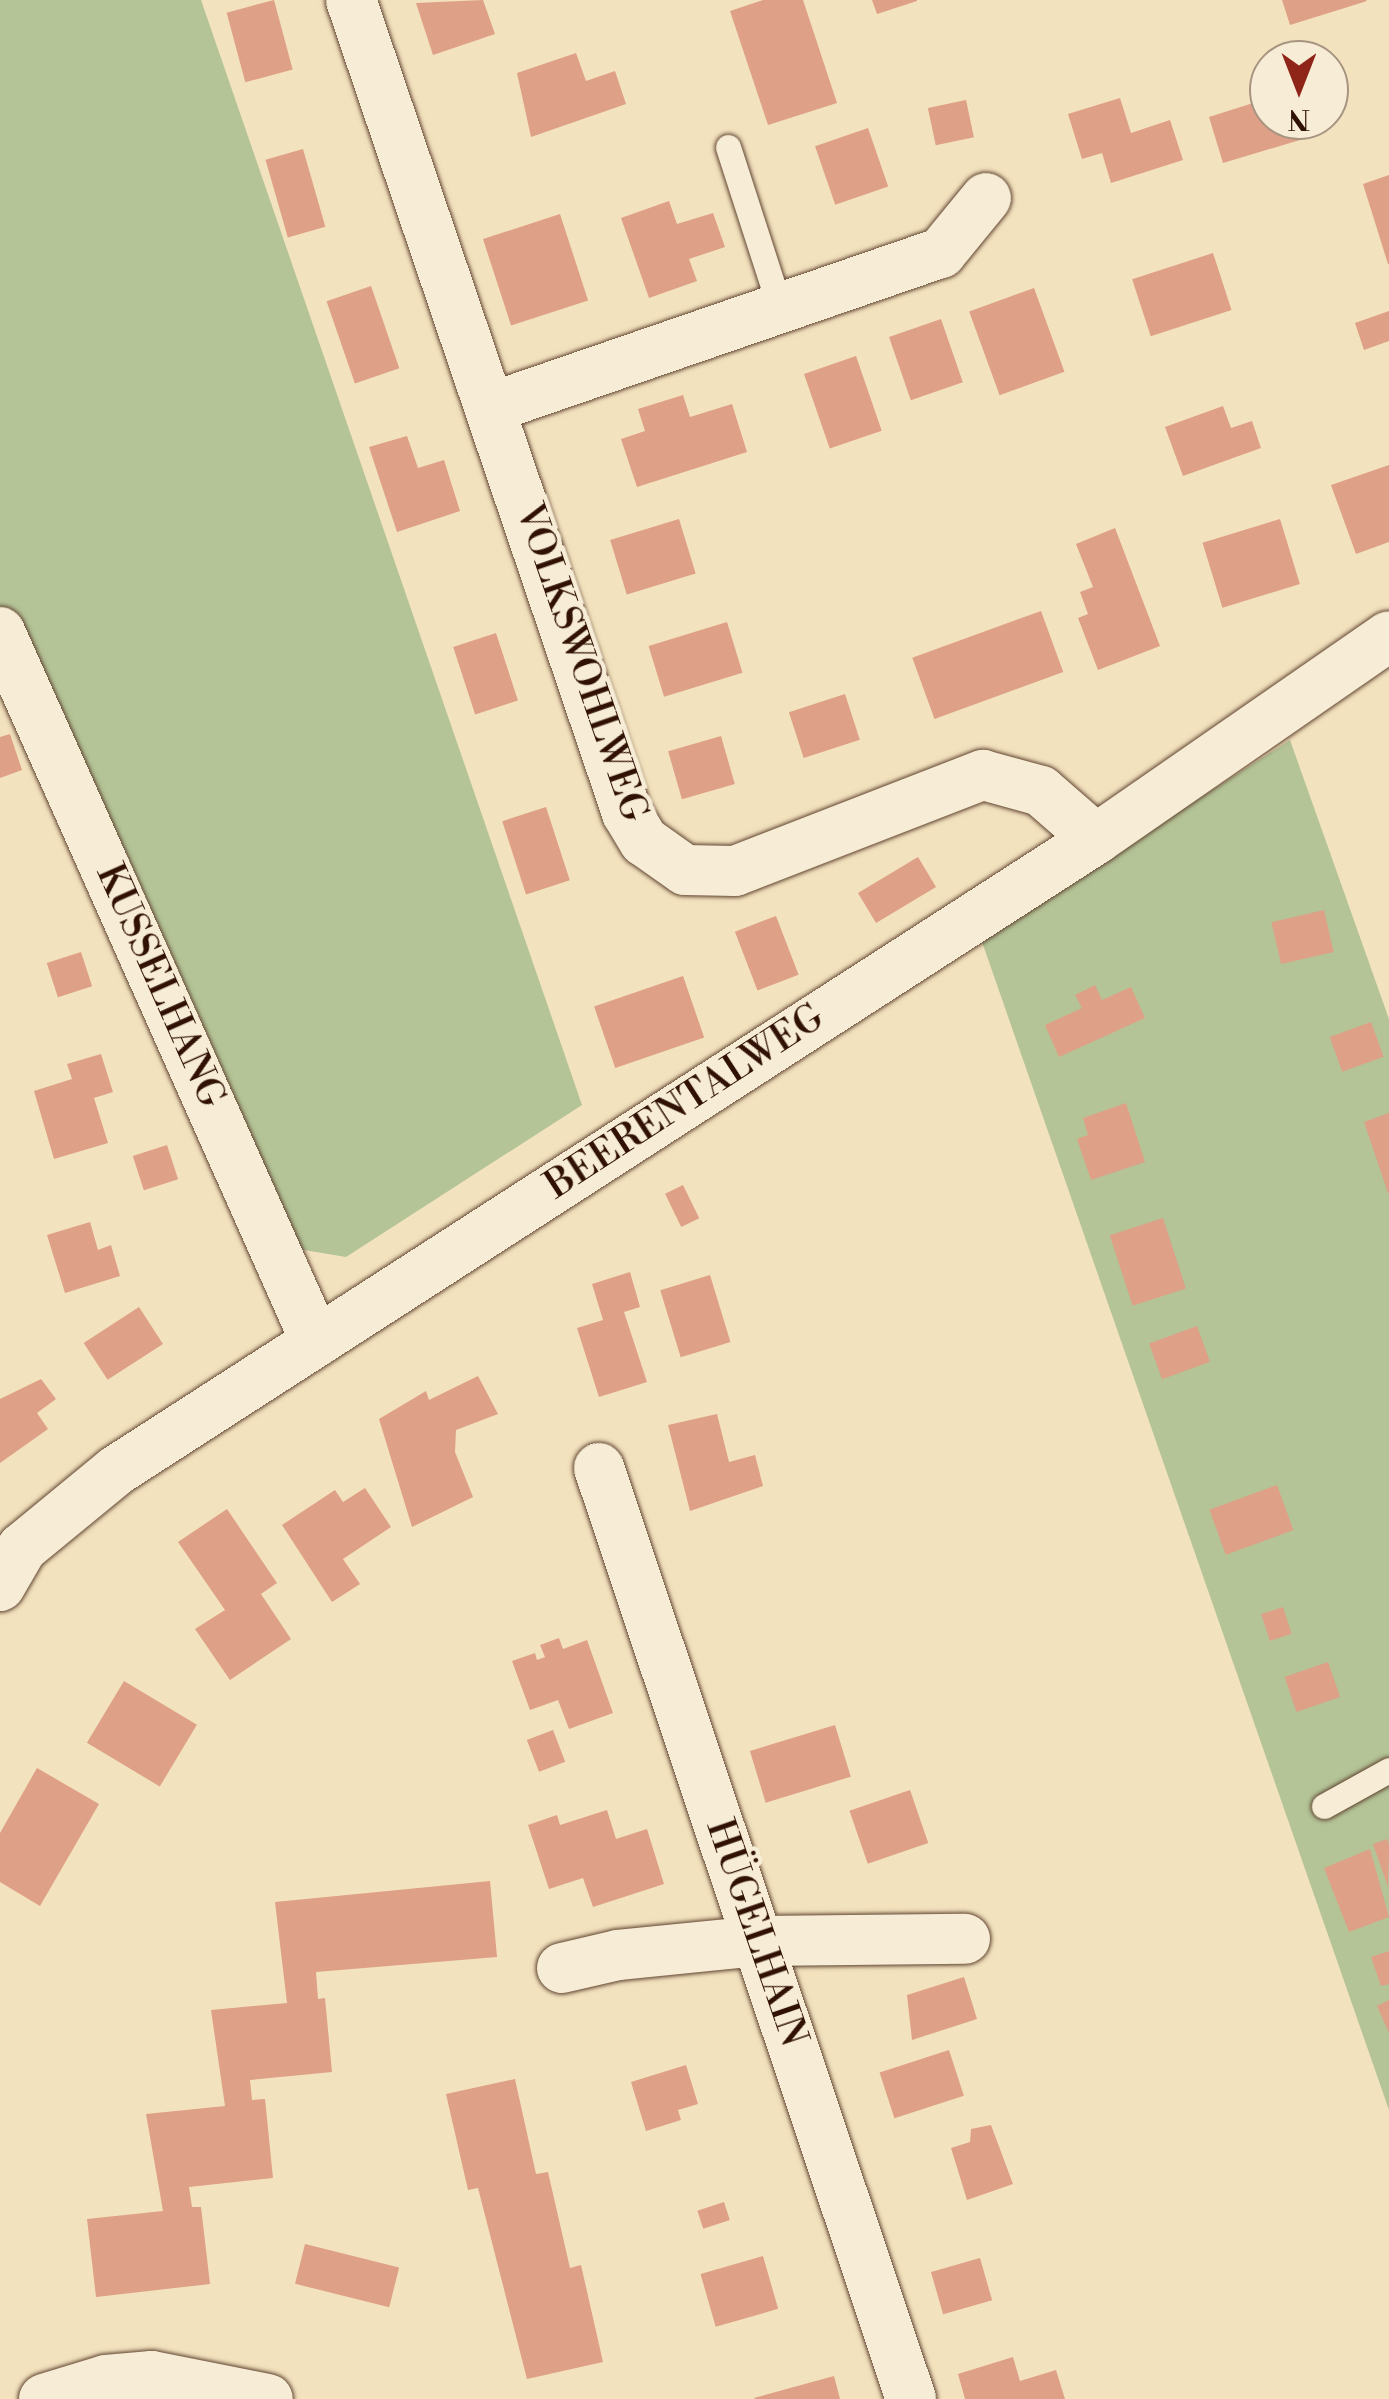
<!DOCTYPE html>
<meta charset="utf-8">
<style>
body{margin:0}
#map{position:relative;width:1389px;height:2399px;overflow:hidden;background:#f3e2be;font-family:"Libre Bodoni",serif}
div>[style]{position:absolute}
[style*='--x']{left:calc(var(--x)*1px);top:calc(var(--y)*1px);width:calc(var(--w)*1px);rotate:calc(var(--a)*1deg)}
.green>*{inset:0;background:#b4c497}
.building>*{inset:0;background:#dea086;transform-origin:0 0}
.roads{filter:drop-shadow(0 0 2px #614532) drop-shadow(0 0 2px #614532)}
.lane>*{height:25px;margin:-12.5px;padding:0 12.5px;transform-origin:12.5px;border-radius:12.5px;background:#f7ecd5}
.street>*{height:50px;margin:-25px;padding:0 25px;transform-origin:25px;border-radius:25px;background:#f7ecd5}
span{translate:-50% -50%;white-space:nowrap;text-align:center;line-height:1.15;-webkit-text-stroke:9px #f7ecd5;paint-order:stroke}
.street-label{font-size:38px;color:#301104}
.north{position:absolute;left:1249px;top:40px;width:100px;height:100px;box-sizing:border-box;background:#f7ecd5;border:2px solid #a79481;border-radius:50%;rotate:180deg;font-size:28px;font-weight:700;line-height:40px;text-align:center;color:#301104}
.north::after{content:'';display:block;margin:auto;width:35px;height:45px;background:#8f2418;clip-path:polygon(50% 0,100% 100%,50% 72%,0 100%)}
</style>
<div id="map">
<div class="green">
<i style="clip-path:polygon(0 0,201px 0,582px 1105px,346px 1257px,274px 1245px,0 632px)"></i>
<i style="clip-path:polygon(1290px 740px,1389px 1019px,1389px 2110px,981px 939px)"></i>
</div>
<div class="building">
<i style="left:274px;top:0;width:72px;height:49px;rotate:75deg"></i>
<i style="clip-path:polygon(483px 0,495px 34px,433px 55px,416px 3px)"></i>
<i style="clip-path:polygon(763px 0,803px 0,837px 103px,768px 125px,730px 11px)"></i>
<i style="clip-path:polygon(872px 0,917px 0,917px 1px,877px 14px)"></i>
<i style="clip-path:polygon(1282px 0,1366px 0,1367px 1px,1290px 25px)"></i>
<i style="clip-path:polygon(576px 53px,586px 81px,615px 71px,626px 104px,531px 137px,517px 73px)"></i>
<i style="clip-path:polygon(1120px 98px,1131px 133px,1170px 120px,1183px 160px,1111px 183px,1102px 153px,1082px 159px,1068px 114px)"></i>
<i style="clip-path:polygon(1269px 98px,1269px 120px,1305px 120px,1310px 137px,1223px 163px,1209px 117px)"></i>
<i style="left:966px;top:100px;width:38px;height:39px;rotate:78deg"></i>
<i style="left:868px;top:128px;width:62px;height:56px;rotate:71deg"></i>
<i style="left:303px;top:149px;width:81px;height:39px;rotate:74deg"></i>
<i style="clip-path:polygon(1389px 175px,1389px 264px,1388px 264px,1363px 184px)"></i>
<i style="clip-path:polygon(669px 201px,677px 224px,713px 213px,725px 247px,689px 259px,697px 281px,649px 298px,621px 218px)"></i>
<i style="left:560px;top:214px;width:91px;height:81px;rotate:72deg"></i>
<i style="left:1213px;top:253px;width:60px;height:85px;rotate:72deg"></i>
<i style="left:371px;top:286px;width:87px;height:47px;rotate:71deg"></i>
<i style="left:1034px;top:288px;width:89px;height:69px;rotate:70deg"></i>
<i style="clip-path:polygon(1389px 311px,1389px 341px,1364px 350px,1355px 323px)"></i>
<i style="left:941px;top:319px;width:67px;height:55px;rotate:71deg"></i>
<i style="left:856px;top:356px;width:79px;height:55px;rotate:71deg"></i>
<i style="clip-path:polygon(683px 395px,690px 417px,732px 404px,747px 452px,637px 487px,621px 439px,645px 431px,638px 409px)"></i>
<i style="clip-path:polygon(1223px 406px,1231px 428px,1252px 421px,1261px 448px,1183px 476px,1165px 427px)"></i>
<i style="clip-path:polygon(407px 436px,418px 468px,444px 460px,460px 511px,397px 532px,369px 447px)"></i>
<i style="clip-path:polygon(1389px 465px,1389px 542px,1356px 554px,1331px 485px)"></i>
<i style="left:679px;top:519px;width:57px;height:72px;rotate:73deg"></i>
<i style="left:1280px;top:519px;width:68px;height:81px;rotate:73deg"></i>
<i style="clip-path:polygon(1115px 528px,1160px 646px,1098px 670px,1078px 618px,1088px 614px,1080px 592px,1093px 587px,1076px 544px)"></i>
<i style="left:1041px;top:611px;width:65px;height:137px;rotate:70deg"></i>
<i style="left:727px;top:622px;width:53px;height:82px;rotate:73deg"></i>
<i style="left:496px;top:633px;width:71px;height:45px;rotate:72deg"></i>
<i style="left:845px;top:694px;width:48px;height:59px;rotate:72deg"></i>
<i style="clip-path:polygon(10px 734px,22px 770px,0 778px,0 737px)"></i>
<i style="left:721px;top:736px;width:50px;height:55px;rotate:74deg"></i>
<i style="left:546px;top:807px;width:77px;height:46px;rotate:72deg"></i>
<i style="left:918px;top:857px;width:35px;height:70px;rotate:59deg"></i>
<i style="left:1324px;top:910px;width:43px;height:54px;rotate:77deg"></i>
<i style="left:776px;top:916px;width:63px;height:44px;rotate:69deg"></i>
<i style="left:81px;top:952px;width:36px;height:36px;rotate:72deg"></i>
<i style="left:683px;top:976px;width:65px;height:94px;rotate:71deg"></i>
<i style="clip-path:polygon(1095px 985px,1102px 1000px,1131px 987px,1145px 1018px,1059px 1057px,1045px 1025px,1082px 1008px,1075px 995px)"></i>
<i style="left:1371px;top:1022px;width:37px;height:44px;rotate:70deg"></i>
<i style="clip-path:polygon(101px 1054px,113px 1092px,94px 1098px,108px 1143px,54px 1159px,34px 1091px,72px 1079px,67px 1064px)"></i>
<i style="clip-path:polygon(1126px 1103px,1145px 1162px,1091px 1180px,1077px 1139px,1088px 1135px,1083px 1118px)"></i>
<i style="clip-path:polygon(1389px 1113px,1389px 1193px,1388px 1193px,1364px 1122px)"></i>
<i style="left:167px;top:1145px;width:36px;height:36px;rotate:72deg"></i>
<i style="left:683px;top:1185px;width:37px;height:20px;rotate:64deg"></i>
<i style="left:1163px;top:1218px;width:74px;height:56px;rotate:72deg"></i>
<i style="clip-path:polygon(90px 1222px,98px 1250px,111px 1245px,120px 1276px,65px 1293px,47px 1235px)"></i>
<i style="clip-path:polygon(630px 1272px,640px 1307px,624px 1312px,647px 1382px,599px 1397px,577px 1328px,603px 1320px,592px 1284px)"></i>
<i style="left:710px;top:1275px;width:70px;height:52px;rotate:73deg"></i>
<i style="left:139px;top:1307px;width:44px;height:66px;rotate:57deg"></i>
<i style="left:1197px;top:1326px;width:38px;height:51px;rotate:70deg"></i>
<i style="clip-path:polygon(478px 1376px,498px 1414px,456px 1430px,455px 1452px,473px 1497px,412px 1527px,379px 1419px,426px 1391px,429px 1400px)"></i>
<i style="clip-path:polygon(41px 1379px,56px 1399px,37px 1413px,48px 1429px,0 1463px,0 1399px)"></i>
<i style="clip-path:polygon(717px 1414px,729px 1462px,755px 1455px,763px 1486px,690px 1511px,668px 1425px)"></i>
<i style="left:1277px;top:1485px;width:48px;height:72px;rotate:70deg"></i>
<i style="clip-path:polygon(365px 1488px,391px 1527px,343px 1559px,360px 1584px,332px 1602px,282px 1525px,335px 1490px,343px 1502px)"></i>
<i style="clip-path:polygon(227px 1509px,277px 1583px,261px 1594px,291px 1639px,230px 1680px,195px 1629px,225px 1610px,178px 1542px)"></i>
<i style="left:1283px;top:1607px;width:28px;height:23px;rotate:72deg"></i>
<i style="clip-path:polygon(559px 1638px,563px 1649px,587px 1640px,613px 1713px,569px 1729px,558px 1700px,530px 1710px,512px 1661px,535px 1653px,537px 1660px,545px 1657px,540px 1645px)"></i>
<i style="left:1328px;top:1662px;width:37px;height:46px;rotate:71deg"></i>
<i style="left:124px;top:1681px;width:85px;height:72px;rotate:31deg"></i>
<i style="left:835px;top:1725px;width:54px;height:89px;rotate:73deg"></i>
<i style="left:553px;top:1730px;width:34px;height:28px;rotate:69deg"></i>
<i style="clip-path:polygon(37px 1768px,99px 1804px,40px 1906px,0 1882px,0 1833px)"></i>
<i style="left:910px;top:1790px;width:56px;height:64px;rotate:71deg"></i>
<i style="clip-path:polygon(607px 1810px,616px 1839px,647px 1829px,664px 1884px,593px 1907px,583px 1878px,549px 1889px,528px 1825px,557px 1815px,560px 1825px)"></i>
<i style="clip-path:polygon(1387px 1839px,1389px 1846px,1388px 1887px,1373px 1844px)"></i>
<i style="clip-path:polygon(1370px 1849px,1389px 1917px,1349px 1932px,1324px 1868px)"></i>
<i style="clip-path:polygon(490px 1881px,497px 1957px,316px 1972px,318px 1999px,325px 1998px,332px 2072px,250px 2080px,252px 2100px,265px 2099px,273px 2178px,189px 2187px,192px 2207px,201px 2207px,210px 2284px,96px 2297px,87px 2219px,163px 2211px,146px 2114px,225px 2106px,211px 2010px,287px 2003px,275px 1902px)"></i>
<i style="clip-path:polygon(1389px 1951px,1389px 1984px,1381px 1986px,1371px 1957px)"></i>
<i style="clip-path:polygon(964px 1977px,977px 2019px,912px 2040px,907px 1995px)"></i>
<i style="clip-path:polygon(1389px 2000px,1389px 2033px,1377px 2006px)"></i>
<i style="left:949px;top:2050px;width:48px;height:73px;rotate:72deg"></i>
<i style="clip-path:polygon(686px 2065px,698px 2104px,678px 2110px,681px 2120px,646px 2131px,631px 2082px)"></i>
<i style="clip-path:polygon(515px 2079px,536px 2174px,548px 2172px,570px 2268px,581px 2265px,603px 2362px,527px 2379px,478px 2188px,468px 2190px,446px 2094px)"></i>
<i style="clip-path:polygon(991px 2125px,1013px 2184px,967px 2200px,951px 2148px,970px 2142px,971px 2129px)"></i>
<i style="left:724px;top:2202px;width:19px;height:28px;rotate:72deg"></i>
<i style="left:305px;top:2244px;width:97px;height:41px;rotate:14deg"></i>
<i style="left:763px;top:2256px;width:55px;height:65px;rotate:74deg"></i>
<i style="left:980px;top:2258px;width:44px;height:51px;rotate:74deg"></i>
<i style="clip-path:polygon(1013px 2357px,1020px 2381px,1056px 2370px,1065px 2399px,965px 2399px,958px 2374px)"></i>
<i style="clip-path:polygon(834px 2376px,840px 2399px,755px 2399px,754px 2398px)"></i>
</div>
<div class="roads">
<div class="lane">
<i style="--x:728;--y:147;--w:169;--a:72.1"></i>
<i style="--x:1324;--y:1806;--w:74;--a:-29"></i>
</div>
<div class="street">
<i style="--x:351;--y:0;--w:859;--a:71.25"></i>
<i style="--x:627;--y:813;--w:33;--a:59"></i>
<i style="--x:644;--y:841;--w:50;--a:35.3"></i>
<i style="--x:685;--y:870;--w:50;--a:1.1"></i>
<i style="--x:735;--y:871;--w:266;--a:-21.2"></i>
<i style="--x:983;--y:775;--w:60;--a:15.4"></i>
<i style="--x:1041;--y:791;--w:73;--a:41.1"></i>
<i style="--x:493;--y:407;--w:474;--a:-19"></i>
<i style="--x:941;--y:253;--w:71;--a:-50.7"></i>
<i style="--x:0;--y:632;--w:777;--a:66.01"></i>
<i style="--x:599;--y:1468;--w:982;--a:71.47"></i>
<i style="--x:0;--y:1586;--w:44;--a:-59.9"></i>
<i style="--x:22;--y:1548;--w:123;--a:-39.4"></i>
<i style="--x:117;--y:1470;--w:1165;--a:-32.8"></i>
<i style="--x:1096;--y:839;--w:356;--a:-34.7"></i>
<i style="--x:562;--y:1968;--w:57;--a:-13.1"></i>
<i style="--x:618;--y:1955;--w:142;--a:-5.7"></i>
<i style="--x:759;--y:1941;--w:206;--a:-0.6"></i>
<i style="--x:44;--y:2399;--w:65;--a:-17"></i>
<i style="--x:106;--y:2380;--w:46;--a:-5"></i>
<i style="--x:152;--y:2376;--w:118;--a:11.2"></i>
</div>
</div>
<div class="street-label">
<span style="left:581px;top:663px;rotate:71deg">VOLKSWOHLWEG</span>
<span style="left:160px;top:986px;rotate:66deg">KUSSELHANG</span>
<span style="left:685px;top:1102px;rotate:-33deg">BEERENTALWEG</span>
<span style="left:756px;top:1933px;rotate:71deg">HÜGELHAIN</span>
</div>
<div class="north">N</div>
</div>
